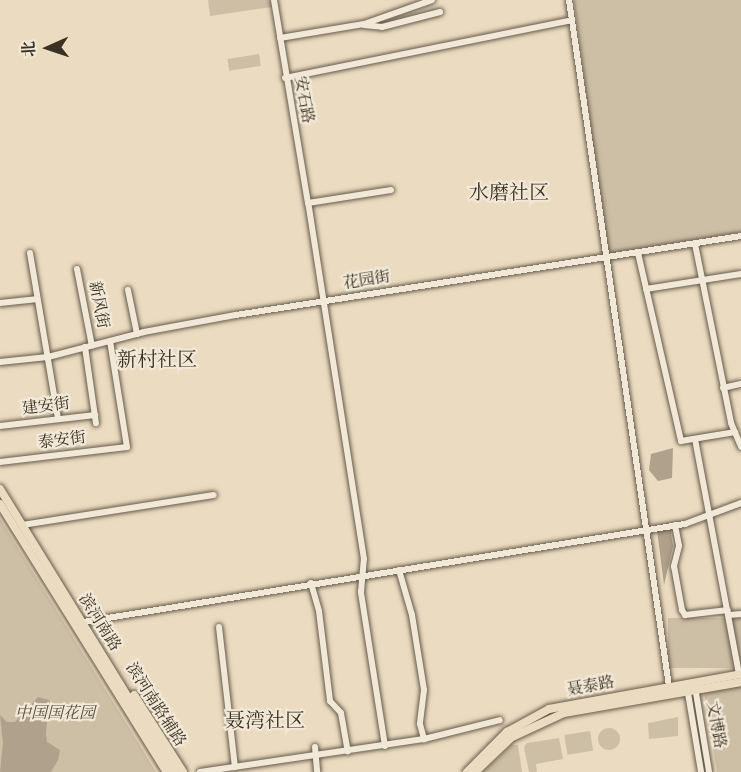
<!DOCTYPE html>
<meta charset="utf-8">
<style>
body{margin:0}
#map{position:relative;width:741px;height:772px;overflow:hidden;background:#ebdbc1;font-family:Vollkorn,"Noto Serif SC",serif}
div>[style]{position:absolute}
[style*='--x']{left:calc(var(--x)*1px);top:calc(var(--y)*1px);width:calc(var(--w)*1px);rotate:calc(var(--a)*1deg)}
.green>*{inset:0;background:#cdbea6;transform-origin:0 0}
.round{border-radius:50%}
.water>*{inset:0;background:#afa18b}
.roads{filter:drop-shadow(0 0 2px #665b4a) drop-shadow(0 0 2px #665b4a)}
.minor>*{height:6px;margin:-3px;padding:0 3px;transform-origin:3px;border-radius:3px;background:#f2e8d7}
.major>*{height:8px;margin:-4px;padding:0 4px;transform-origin:4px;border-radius:4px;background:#ebdbc1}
span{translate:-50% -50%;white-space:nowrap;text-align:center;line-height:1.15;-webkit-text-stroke:4.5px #f2e8d7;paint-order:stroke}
.street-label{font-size:16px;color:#3a3023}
.park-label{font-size:16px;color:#574c3d;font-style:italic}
.quarter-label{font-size:20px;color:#3a3023}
.north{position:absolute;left:18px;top:18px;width:60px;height:60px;-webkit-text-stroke:4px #f2e8d7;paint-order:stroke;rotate:267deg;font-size:16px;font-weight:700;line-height:24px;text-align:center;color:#3a3023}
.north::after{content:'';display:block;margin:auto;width:21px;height:27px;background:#3a3023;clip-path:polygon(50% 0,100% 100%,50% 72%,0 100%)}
</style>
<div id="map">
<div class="green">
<i style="clip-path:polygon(208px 0,270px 0,272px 7px,210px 16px)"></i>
<i style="clip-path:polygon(574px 0,741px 0,741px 232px,608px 255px)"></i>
<i style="left:259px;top:54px;width:12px;height:32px;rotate:81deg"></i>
<i style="clip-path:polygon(0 519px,139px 744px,156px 772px,0 772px)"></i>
<i style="left:741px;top:618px;width:50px;height:73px;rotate:90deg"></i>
<i style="clip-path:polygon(741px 686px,741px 772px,717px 772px,704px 693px)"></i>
<i style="clip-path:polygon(678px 717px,678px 736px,649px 739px,648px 723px)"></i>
<i class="round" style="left:598px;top:728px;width:22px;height:22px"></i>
<i style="left:590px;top:731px;width:20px;height:26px;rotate:81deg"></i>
<i style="clip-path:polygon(559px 738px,563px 759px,536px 764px,537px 772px,529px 772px,524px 747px,527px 743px)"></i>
<i style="clip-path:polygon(511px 745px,518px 745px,522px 772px,483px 772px)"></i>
</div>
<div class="water">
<i style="clip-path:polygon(673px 448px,672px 478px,658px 481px,649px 470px,651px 454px)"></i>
<i style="clip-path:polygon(670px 528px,673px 546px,664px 585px,657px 530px)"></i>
<i style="clip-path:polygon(38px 697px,49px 700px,54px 707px,47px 719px,46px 734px,47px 742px,60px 750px,58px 760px,51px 772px,0 772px,3px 743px,0 715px,7px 722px,15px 722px)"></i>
</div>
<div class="roads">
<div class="minor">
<i style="--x:274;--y:0;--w:206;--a:80.5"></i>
<i style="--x:569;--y:0;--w:693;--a:81.71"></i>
<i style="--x:364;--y:25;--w:18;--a:6"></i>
<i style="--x:382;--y:27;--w:60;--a:-14.5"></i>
<i style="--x:280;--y:38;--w:85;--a:-9.5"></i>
<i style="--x:364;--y:24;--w:72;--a:-19.4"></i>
<i style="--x:285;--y:78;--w:293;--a:-11.4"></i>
<i style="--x:695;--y:244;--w:183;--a:78.6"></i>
<i style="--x:731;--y:423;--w:26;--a:67"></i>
<i style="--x:30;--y:253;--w:168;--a:80.4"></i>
<i style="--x:638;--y:253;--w:193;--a:77.1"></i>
<i style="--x:681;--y:441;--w:55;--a:-9.5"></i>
<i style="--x:77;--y:269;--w:78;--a:79"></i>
<i style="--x:646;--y:289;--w:96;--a:-9"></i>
<i style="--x:128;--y:290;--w:45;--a:78.4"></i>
<i style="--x:0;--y:303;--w:36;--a:-6"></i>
<i style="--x:85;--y:347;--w:77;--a:81.8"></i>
<i style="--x:0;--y:362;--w:48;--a:-5.9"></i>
<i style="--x:48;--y:357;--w:99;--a:-14.6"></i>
<i style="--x:144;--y:332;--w:94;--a:-10.5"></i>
<i style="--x:236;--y:315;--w:511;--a:-8.89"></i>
<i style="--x:723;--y:388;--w:18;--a:-13"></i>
<i style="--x:0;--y:426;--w:96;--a:-6.6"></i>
<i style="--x:695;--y:439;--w:240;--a:79.4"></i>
<i style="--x:0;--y:462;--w:128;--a:-6.7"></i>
<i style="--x:127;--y:447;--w:107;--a:-99.1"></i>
<i style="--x:22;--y:525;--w:194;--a:-8.9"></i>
<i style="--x:675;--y:525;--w:21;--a:79"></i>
<i style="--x:679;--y:546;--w:21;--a:104"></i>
<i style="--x:674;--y:566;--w:45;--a:79.7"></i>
<i style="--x:682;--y:610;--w:6;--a:59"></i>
<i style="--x:685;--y:615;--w:43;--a:-6.6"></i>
<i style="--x:399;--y:570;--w:47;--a:73.9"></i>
<i style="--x:412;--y:615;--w:76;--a:80.9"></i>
<i style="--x:424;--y:690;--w:34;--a:97"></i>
<i style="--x:420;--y:724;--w:16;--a:75"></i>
<i style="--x:311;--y:583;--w:29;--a:74"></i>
<i style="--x:319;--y:611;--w:91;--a:83"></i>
<i style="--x:330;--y:701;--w:16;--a:47"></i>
<i style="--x:341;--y:713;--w:39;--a:80"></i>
<i style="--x:729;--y:615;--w:12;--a:-5"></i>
<i style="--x:83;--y:622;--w:610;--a:-9.25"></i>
<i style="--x:685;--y:524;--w:60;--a:-20.6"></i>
<i style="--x:219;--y:627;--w:141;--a:83.5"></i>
<i style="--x:687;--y:687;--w:86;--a:80.6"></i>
<i style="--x:695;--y:687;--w:86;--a:80.6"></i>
<i style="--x:385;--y:746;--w:156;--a:-98.9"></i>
<i style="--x:361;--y:592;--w:33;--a:-85"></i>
<i style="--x:364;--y:559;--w:360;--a:-98.9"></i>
<i style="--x:308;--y:203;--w:84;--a:-8.9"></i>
<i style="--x:315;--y:747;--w:25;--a:85"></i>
<i style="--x:200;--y:772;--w:226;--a:-8.4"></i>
<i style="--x:424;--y:739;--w:78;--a:-14"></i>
</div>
<div class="major">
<i style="--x:0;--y:489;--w:332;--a:58.4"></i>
<i style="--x:0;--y:504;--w:316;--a:58.1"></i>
<i style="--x:134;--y:695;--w:91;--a:57.5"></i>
<i style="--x:467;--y:772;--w:57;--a:-45"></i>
<i style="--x:507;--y:732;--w:48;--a:-28.7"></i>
<i style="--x:549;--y:709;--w:195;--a:-10.3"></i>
<i style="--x:475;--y:772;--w:51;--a:-43.4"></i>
<i style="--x:512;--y:737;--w:57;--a:-24.8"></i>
<i style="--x:564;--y:713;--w:180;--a:-9.9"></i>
</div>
</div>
<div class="street-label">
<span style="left:303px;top:100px;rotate:80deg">安石路</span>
<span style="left:367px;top:281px;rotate:-9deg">花园街</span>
<span style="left:98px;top:305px;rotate:79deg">新风街</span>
<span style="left:46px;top:407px;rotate:-7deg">建安街</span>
<span style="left:62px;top:441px;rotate:-7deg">泰安街</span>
<span style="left:99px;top:623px;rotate:58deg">滨河南路</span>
<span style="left:591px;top:687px;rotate:-10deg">聂泰路</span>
<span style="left:155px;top:705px;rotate:57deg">滨河南路辅路</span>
<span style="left:715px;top:725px;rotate:80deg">文博路</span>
</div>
<div class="park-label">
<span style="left:55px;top:714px">中国国花园</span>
</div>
<div class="quarter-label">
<span style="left:509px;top:194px">水磨社区</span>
<span style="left:157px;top:361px">新村社区</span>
<span style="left:265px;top:722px">聂湾社区</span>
</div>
<div class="north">北</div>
</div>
